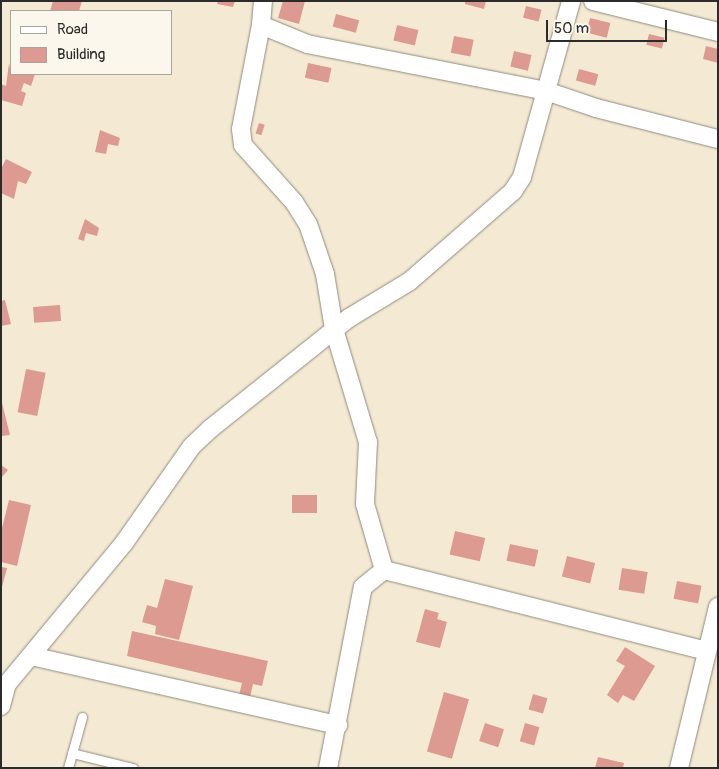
<!DOCTYPE html>
<style>
body{margin:0}
#map{position:relative;width:719px;height:769px;overflow:hidden;background:#f4ead3;font-family:Pangolin,sans-serif}
div>[style]{position:absolute}
[style*='--x']{left:calc(var(--x)*1px);top:calc(var(--y)*1px);width:calc(var(--w)*1px);rotate:calc(var(--a)*1deg)}
.building>*{inset:0;background:#dd9a91;transform-origin:0 0}
.roads{filter:drop-shadow(0 0 1px #908a7f) drop-shadow(0 0 1px #908a7f)}
.lane>*{height:9px;margin:-4.5px;padding:0 4.5px;transform-origin:4.5px;border-radius:4.5px;background:#fff}
.street>*{height:18px;margin:-9px;padding:0 9px;transform-origin:9px;border-radius:9px;background:#fff}
span{translate:-50% -50%;white-space:nowrap;text-align:center;line-height:1.15;-webkit-text-stroke:4px #fbf7ec;paint-order:stroke}
.frame{position:absolute;inset:0;border:2px solid #2b2b2b;pointer-events:none}
.legend{position:absolute;left:10px;top:10px;width:162px;height:65px;box-sizing:border-box;background:#fbf7ec;border:1px solid #a8a59f;margin:0;padding:6px 9px;list-style:none;font-size:15px;color:#2b2b2b}
.legend li{display:flex;align-items:center;gap:10px;height:25px}
.legend b{width:25px;border:1px solid #a8a59f}
.scale{position:absolute;left:546px;top:20px;width:121px;height:22px;box-sizing:border-box;border:2px solid #2b2b2b;border-top:0;padding-left:6px;font-size:15px;line-height:18px;white-space:nowrap;color:#2b2b2b;-webkit-text-stroke:4px #fbf7ec;paint-order:stroke}
</style>
<div id="map">
<div class="building">
<i style="clip-path:polygon(53px 1px,82px 1px,79px 11px,50px 11px)"></i>
<i style="clip-path:polygon(218px 1px,235px 1px,233px 7px,217px 4px)"></i>
<i style="clip-path:polygon(283px 1px,305px 1px,299px 24px,278px 18px)"></i>
<i style="clip-path:polygon(465px 1px,486px 1px,484px 9px,465px 4px)"></i>
<i style="left:526px;top:6px;width:16px;height:12px;rotate:14deg"></i>
<i style="left:336px;top:14px;width:24px;height:13px;rotate:15deg"></i>
<i style="left:590px;top:18px;width:21px;height:15px;rotate:14deg"></i>
<i style="left:397px;top:25px;width:22px;height:16px;rotate:13deg"></i>
<i style="left:649px;top:34px;width:16px;height:11px;rotate:14deg"></i>
<i style="left:454px;top:36px;width:20px;height:17px;rotate:11deg"></i>
<i style="clip-path:polygon(706px 46px,718px 49px,718px 63px,703px 59px)"></i>
<i style="left:514px;top:51px;width:18px;height:16px;rotate:13deg"></i>
<i style="clip-path:polygon(9px 63px,11px 74px,35px 74px,31px 86px,24px 83px,21px 91px,26px 93px,22px 106px,1px 100px,1px 84px,6px 86px)"></i>
<i style="left:308px;top:63px;width:24px;height:15px;rotate:12deg"></i>
<i style="left:579px;top:69px;width:20px;height:12px;rotate:15deg"></i>
<i style="left:259px;top:123px;width:6px;height:11px;rotate:18deg"></i>
<i style="clip-path:polygon(100px 130px,120px 138px,118px 146px,108px 144px,106px 154px,95px 152px)"></i>
<i style="clip-path:polygon(6px 159px,32px 172px,26px 184px,18px 181px,14px 199px,1px 193px,1px 169px)"></i>
<i style="clip-path:polygon(85px 219px,99px 228px,97px 236px,86px 233px,84px 241px,78px 239px)"></i>
<i style="clip-path:polygon(5px 300px,11px 324px,1px 326px,1px 301px)"></i>
<i style="left:60px;top:305px;width:16px;height:27px;rotate:86deg"></i>
<i style="left:26px;top:369px;width:20px;height:44px;rotate:11deg"></i>
<i style="clip-path:polygon(1px 399px,10px 435px,1px 436px)"></i>
<i style="clip-path:polygon(1px 465px,8px 470px,1px 478px)"></i>
<i style="left:292px;top:495px;width:25px;height:18px"></i>
<i style="clip-path:polygon(9px 500px,31px 505px,17px 566px,1px 562px,1px 532px)"></i>
<i style="left:455px;top:531px;width:31px;height:24px;rotate:13deg"></i>
<i style="left:510px;top:544px;width:29px;height:17px;rotate:12deg"></i>
<i style="left:567px;top:556px;width:29px;height:21px;rotate:14deg"></i>
<i style="clip-path:polygon(1px 567px,7px 568px,2px 587px,1px 586px)"></i>
<i style="left:622px;top:568px;width:26px;height:22px;rotate:9deg"></i>
<i style="clip-path:polygon(165px 579px,193px 586px,179px 640px,155px 634px,156px 626px,142px 622px,147px 605px,157px 608px)"></i>
<i style="left:677px;top:581px;width:25px;height:18px;rotate:11deg"></i>
<i style="clip-path:polygon(425px 609px,439px 613px,437px 619px,447px 622px,440px 648px,416px 642px)"></i>
<i style="clip-path:polygon(132px 631px,268px 661px,262px 686px,253px 684px,250px 697px,239px 695px,242px 683px,127px 656px)"></i>
<i style="clip-path:polygon(625px 647px,655px 666px,634px 701px,623px 695px,618px 703px,607px 695px,625px 666px,616px 661px)"></i>
<i style="left:444px;top:692px;width:26px;height:62px;rotate:16deg"></i>
<i style="left:533px;top:694px;width:15px;height:16px;rotate:16deg"></i>
<i style="left:485px;top:723px;width:20px;height:19px;rotate:18deg"></i>
<i style="left:525px;top:723px;width:15px;height:19px;rotate:16deg"></i>
<i style="clip-path:polygon(598px 757px,624px 763px,623px 768px,595px 768px)"></i>
</div>
<div class="roads">
<div class="lane">
<i style="--x:72;--y:753;--w:63;--a:13.8"></i>
<i style="--x:68;--y:768;--w:53;--a:-74.6"></i>
</div>
<div class="street">
<i style="--x:263;--y:1;--w:24;--a:95"></i>
<i style="--x:261;--y:25;--w:50;--a:22.4"></i>
<i style="--x:307;--y:44;--w:244;--a:11.1"></i>
<i style="--x:546;--y:91;--w:53;--a:18.8"></i>
<i style="--x:596;--y:108;--w:126;--a:14.3"></i>
<i style="--x:593;--y:1;--w:129;--a:13.9"></i>
<i style="--x:261;--y:25;--w:106;--a:100.9"></i>
<i style="--x:241;--y:129;--w:16;--a:83"></i>
<i style="--x:243;--y:145;--w:76;--a:48.2"></i>
<i style="--x:294;--y:202;--w:26;--a:58"></i>
<i style="--x:308;--y:224;--w:53;--a:71.2"></i>
<i style="--x:325;--y:274;--w:56;--a:80.7"></i>
<i style="--x:334;--y:329;--w:118;--a:73.3"></i>
<i style="--x:368;--y:442;--w:62;--a:92.8"></i>
<i style="--x:365;--y:504;--w:69;--a:73.9"></i>
<i style="--x:31;--y:656;--w:315;--a:12.7"></i>
<i style="--x:1;--y:706;--w:23;--a:-75"></i>
<i style="--x:7;--y:684;--w:183;--a:-50.3"></i>
<i style="--x:124;--y:543;--w:118;--a:-55"></i>
<i style="--x:192;--y:446;--w:25;--a:-43"></i>
<i style="--x:210;--y:429;--w:178;--a:-38.6"></i>
<i style="--x:349;--y:318;--w:71;--a:-31.2"></i>
<i style="--x:410;--y:281;--w:137;--a:-41.1"></i>
<i style="--x:513;--y:191;--w:17;--a:-57"></i>
<i style="--x:522;--y:177;--w:183;--a:-74.4"></i>
<i style="--x:328;--y:768;--w:184;--a:-79.1"></i>
<i style="--x:363;--y:587;--w:27;--a:-39"></i>
<i style="--x:384;--y:570;--w:332;--a:14.1"></i>
<i style="--x:679;--y:768;--w:166;--a:-76.4"></i>
</div>
</div>
<div class="frame"></div>
<ul class="legend">
<li><b style="height:6px;background:#fff"></b>Road</li>
<li><b style="height:14px;background:#dd9a91"></b>Building</li>
</ul>
<div class="scale">50 m</div>
</div>
